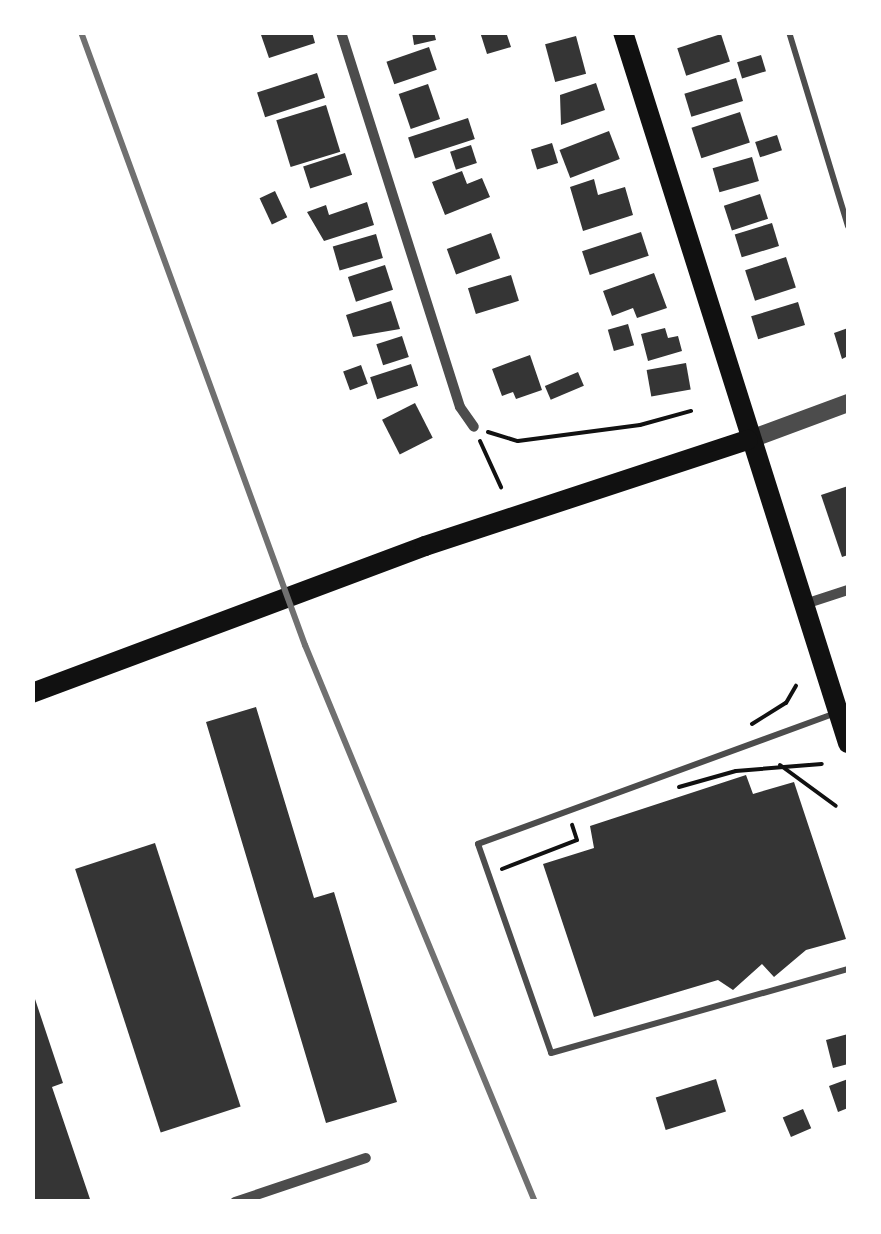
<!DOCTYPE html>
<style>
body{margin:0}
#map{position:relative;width:881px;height:1234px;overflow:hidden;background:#fff;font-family:Figtree,sans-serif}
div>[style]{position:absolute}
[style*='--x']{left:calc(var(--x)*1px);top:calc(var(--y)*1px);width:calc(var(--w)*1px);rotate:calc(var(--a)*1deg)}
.building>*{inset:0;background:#353535;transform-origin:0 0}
.path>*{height:4px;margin:-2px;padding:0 2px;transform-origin:2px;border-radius:2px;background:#111}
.service>*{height:6px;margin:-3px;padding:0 3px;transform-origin:3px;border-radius:3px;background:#4c4c4c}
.minor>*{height:10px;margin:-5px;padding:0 5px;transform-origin:5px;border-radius:5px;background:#4c4c4c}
.tertiary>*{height:18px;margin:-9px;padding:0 9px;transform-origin:9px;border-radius:9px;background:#4c4c4c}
.secondary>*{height:20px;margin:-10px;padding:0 10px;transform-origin:10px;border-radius:10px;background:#111}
.rail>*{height:6px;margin:-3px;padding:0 3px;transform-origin:3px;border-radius:3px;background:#707070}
span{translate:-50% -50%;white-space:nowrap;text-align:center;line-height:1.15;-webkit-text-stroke:8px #fff;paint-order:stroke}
.frame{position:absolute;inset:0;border:35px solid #fff;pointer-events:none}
</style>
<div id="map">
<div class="building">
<i style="clip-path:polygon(260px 32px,312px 32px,315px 43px,269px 58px)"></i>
<i style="clip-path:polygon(412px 32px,434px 32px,436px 40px,414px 45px)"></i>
<i style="clip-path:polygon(480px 32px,506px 32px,511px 47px,487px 54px)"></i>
<i style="left:721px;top:34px;width:29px;height:46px;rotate:72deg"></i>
<i style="left:576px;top:36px;width:39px;height:32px;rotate:75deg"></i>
<i style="left:429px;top:47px;width:24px;height:45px;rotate:71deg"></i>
<i style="left:761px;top:55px;width:17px;height:25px;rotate:73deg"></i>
<i style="left:317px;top:73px;width:26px;height:63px;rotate:72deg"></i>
<i style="left:736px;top:78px;width:24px;height:54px;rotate:73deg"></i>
<i style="clip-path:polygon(596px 83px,605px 110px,561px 125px,560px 95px)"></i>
<i style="left:428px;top:84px;width:37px;height:31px;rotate:71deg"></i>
<i style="left:326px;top:105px;width:49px;height:52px;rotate:73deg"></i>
<i style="left:740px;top:112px;width:32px;height:51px;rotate:72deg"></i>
<i style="left:468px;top:118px;width:22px;height:63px;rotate:72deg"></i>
<i style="left:609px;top:131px;width:30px;height:53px;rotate:69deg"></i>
<i style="left:777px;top:135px;width:16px;height:23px;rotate:72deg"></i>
<i style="left:552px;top:143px;width:21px;height:22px;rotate:73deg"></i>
<i style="left:471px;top:145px;width:19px;height:22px;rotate:72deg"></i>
<i style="left:345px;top:153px;width:23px;height:44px;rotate:72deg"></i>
<i style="left:752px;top:157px;width:25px;height:41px;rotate:74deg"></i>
<i style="clip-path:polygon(462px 171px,467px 184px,482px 178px,490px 197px,445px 215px,432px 182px)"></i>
<i style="clip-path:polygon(594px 179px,598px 195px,625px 187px,633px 215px,583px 231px,570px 187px)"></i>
<i style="left:275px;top:191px;width:29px;height:17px;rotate:65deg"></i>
<i style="left:760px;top:194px;width:26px;height:38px;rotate:72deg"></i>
<i style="clip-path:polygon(367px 202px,374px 225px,324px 241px,307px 212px,326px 205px,329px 215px)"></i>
<i style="left:772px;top:223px;width:24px;height:39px;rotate:73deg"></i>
<i style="left:641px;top:232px;width:25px;height:62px;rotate:72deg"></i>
<i style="left:491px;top:233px;width:27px;height:47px;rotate:70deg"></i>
<i style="left:376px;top:234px;width:25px;height:45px;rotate:74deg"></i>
<i style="left:786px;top:257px;width:32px;height:43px;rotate:72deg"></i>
<i style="left:385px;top:265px;width:26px;height:39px;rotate:72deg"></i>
<i style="clip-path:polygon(654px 273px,667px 308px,637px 318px,633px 308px,612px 316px,603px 291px)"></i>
<i style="left:511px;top:275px;width:27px;height:45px;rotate:73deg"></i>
<i style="clip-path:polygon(391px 301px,400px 329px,353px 337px,346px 315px)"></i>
<i style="left:798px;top:302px;width:24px;height:49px;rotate:73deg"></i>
<i style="left:628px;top:324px;width:22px;height:21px;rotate:74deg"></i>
<i style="clip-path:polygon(665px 328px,668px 338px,678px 336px,682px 351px,648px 361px,641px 334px)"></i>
<i style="clip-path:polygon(848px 328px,848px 356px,842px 359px,834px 333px)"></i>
<i style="left:402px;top:336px;width:22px;height:27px;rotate:72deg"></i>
<i style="clip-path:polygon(530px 355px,542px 390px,516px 399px,513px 392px,502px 396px,492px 369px)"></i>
<i style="left:686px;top:363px;width:27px;height:40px;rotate:80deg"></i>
<i style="left:411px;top:364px;width:23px;height:43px;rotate:72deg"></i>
<i style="left:361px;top:365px;width:20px;height:19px;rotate:70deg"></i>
<i style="left:578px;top:372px;width:15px;height:36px;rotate:67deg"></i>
<i style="left:415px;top:403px;width:39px;height:37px;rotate:63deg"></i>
<i style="clip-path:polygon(848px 486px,848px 555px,842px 557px,821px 495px)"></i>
<i style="clip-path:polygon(256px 707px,314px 898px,334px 892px,397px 1102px,326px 1123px,206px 722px)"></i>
<i style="clip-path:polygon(746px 775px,753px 794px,794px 782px,846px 939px,806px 950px,774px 977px,762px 964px,733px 990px,718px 980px,594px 1017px,543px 864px,594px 848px,590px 826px)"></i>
<i style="left:155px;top:843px;width:277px;height:84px;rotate:72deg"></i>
<i style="clip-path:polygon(32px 990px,63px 1083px,52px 1087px,91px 1202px,32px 1202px)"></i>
<i style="clip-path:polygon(848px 1034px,848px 1064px,833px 1068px,826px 1040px)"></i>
<i style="left:716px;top:1079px;width:34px;height:63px;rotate:73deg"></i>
<i style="clip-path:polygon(848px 1079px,848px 1108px,838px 1112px,829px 1086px)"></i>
<i style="left:803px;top:1109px;width:21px;height:22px;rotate:67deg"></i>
</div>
<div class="path">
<i style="--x:488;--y:432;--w:31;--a:17"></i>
<i style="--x:518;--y:441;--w:123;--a:-7.5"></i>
<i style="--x:640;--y:425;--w:53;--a:-15.4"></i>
<i style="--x:480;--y:441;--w:51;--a:65.5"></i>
<i style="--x:752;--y:724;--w:40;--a:-32"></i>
<i style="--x:786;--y:703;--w:20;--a:-60"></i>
<i style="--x:780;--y:765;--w:69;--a:36.2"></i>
<i style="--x:679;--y:787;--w:59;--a:-15.7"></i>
<i style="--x:736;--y:771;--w:86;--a:-4.7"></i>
<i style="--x:502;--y:869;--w:80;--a:-21.1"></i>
<i style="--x:577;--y:840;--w:16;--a:-108"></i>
</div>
<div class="service">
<i style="--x:789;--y:32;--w:203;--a:73.1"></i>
<i style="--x:833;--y:714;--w:378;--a:159.9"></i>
<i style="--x:478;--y:844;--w:221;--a:70.7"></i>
<i style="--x:551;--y:1053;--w:309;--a:-15.8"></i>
</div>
<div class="minor">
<i style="--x:341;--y:32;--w:393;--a:72.4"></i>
<i style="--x:460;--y:407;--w:24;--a:55"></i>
<i style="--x:805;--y:604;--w:45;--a:-18"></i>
<i style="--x:235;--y:1202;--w:138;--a:-18.6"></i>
</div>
<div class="tertiary">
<i style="--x:748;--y:440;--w:107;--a:-20.3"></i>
</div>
<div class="secondary">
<i style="--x:623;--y:32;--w:746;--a:72.44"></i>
<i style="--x:32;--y:693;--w:420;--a:-20.5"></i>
<i style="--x:425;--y:546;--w:340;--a:-18.2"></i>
</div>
<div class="rail">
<i style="--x:81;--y:32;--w:653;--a:69.93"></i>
<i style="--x:305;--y:645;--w:603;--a:67.56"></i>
</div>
<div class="frame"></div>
</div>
